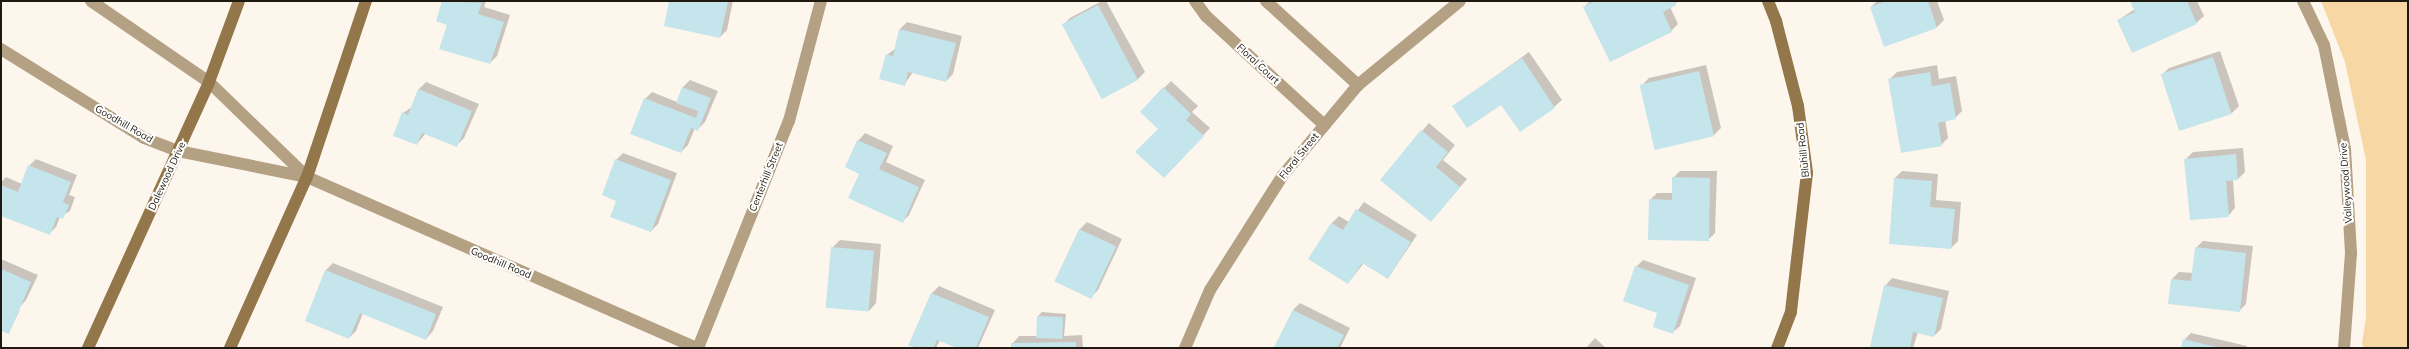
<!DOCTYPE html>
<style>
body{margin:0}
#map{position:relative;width:2409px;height:349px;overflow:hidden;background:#fdf6ed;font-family:Mulish,sans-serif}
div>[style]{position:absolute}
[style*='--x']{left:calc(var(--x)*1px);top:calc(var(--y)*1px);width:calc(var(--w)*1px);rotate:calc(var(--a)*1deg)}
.green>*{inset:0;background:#f7d7a4}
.shadow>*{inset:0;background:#0003}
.building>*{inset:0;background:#c4e5ec;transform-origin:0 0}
.street>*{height:12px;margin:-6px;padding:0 6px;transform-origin:6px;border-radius:6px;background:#b4a184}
.secondary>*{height:12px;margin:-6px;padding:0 6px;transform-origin:6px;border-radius:6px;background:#93774b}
span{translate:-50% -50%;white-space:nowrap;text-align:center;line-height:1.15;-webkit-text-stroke:4px #fff;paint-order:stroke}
.street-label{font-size:10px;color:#1f1a11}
.frame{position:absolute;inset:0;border:2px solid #1f1a11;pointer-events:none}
</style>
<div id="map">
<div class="green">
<i style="clip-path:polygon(2321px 1px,2408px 1px,2408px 348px,2364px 348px,2362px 343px,2366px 318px,2366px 160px,2345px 62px)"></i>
</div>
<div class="shadow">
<i style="clip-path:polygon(444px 1px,486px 1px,484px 7px,510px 15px,497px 56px,490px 63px,449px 24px,437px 21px)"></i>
<i style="clip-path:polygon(670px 1px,733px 1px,727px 30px,720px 37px)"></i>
<i style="clip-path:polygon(1102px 1px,1106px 1px,1145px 72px,1138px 79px,1102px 98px,1063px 25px,1070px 18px)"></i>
<i style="clip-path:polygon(1590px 1px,1679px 1px,1670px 7px,1678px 24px,1671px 31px,1584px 7px)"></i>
<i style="clip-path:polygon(1877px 1px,1937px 1px,1944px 20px,1937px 27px,1871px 7px)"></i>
<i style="clip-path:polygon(2131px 1px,2197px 1px,2204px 16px,2196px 23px,2118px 20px,2135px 9px)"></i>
<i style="clip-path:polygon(907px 22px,962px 36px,953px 74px,946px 81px,913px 72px,904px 85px,887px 55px,896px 48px,900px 29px)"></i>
<i style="clip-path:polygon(2220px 51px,2239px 106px,2232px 113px,2162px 75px,2169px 68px)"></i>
<i style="clip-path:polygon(1529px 52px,1562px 100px,1554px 107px,1502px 103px,1454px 106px)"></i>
<i style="clip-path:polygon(1706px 65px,1721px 128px,1714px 135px,1657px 149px,1642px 85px,1649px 78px)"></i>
<i style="clip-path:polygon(1937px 65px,1939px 79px,1956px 76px,1962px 111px,1955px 118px,1945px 120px,1948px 138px,1941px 145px,1890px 79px,1897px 72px)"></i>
<i style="clip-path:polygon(690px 80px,718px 91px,705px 122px,698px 129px,695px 128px,688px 145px,681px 152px,645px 99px,652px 92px,677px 102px,683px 87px)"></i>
<i style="clip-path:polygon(1171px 81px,1198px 106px,1192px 112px,1210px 128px,1171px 170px,1159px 129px,1164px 88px)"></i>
<i style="clip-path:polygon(426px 82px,479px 104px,464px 138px,457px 145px,426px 133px,417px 144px,403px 113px,412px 107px,419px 89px)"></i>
<i style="clip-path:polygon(1429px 123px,1455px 145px,1443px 160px,1467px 179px,1438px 213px,1381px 179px)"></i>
<i style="clip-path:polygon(865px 133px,893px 146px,886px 162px,925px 180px,909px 215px,902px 222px,860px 173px,858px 141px)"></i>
<i style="clip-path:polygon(2243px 148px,2245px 172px,2238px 179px,2233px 180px,2235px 208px,2228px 216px,2186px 159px,2193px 152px)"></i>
<i style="clip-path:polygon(623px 153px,677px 173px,658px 224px,651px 231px,618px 200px,616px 160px)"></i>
<i style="clip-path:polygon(36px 159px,77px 175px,69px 195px,75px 197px,70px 211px,60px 217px,56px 227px,49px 234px,1px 215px,1px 182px,6px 177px,22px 184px,29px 166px)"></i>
<i style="clip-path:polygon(1680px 171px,1717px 171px,1715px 233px,1708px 240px,1650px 200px,1657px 193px,1673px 193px,1673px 178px)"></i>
<i style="clip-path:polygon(1902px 171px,1938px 174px,1936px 200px,1961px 202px,1958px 241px,1951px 248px,1895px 178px)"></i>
<i style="clip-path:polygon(1364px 202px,1417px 235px,1388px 278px,1364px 263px,1348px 283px,1309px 259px,1332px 223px,1339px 216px,1349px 222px)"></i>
<i style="clip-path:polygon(1087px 222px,1122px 239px,1098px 290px,1091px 297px,1055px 281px,1080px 229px)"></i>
<i style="clip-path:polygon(840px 240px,881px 244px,876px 303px,869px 311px,832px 248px)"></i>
<i style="clip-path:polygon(2203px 241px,2253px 246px,2246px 304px,2239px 311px,2172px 279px,2179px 272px,2193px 273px,2196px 248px)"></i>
<i style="clip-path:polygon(1px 259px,38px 275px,26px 300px,19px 308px,19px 311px,21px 308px,8px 333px,1px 330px)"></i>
<i style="clip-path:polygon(1643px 260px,1696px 278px,1680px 326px,1672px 333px,1636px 267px)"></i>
<i style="clip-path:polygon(333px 263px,443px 307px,433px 331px,426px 339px,363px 313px,356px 331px,349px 338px,306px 321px,326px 270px)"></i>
<i style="clip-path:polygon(1892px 278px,1949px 291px,1941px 329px,1934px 336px,1918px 332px,1913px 348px,1871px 346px,1885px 286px)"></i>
<i style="clip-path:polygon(939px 286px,995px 310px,978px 348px,959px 348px,940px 340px,936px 348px,917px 348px,910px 345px,932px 293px)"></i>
<i style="clip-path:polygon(1300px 303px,1350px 328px,1340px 348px,1275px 347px,1293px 310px)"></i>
<i style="clip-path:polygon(1042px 312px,1066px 314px,1064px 336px,1082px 335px,1083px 348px,1012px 348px,1012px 344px,1019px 336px,1037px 336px,1038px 316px)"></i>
<i style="clip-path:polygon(2191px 333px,2247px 346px,2247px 348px,2182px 348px,2184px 340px)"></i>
<i style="clip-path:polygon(1595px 338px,1606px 348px,1586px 348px)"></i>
</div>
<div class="building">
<i style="clip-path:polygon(442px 1px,482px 3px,478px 14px,504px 22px,490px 64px,439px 49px,447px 25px,436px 21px)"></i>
<i style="clip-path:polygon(669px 1px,728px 1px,720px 38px,664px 26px)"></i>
<i style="clip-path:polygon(1594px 1px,1674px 1px,1676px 5px,1663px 12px,1672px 32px,1610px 62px,1583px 7px)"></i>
<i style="clip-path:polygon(1886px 1px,1928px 1px,1937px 28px,1884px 47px,1870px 7px)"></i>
<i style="clip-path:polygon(2130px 1px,2187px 1px,2197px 24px,2132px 53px,2117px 20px,2135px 12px)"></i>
<i style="left:1098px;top:5px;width:85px;height:41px;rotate:62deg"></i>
<i style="clip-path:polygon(899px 29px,956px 43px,946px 82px,908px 72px,905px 86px,879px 79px,886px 54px,893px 56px)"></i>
<i style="left:2213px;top:57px;width:60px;height:55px;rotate:72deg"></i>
<i style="clip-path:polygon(1522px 58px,1555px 108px,1520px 132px,1501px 105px,1467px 128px,1452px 106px)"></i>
<i style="left:1699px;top:71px;width:67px;height:61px;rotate:77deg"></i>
<i style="clip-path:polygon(1930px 72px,1932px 86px,1950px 83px,1956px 119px,1938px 123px,1942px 146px,1901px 153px,1888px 79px)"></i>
<i style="clip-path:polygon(682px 87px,711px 98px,698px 131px,691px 128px,681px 153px,630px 134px,644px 98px,696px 118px,698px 111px,676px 103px)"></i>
<i style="clip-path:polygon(1163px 87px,1191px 114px,1186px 120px,1204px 136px,1164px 178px,1135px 152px,1158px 129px,1140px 112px)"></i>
<i style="clip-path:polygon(418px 89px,472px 111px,457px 147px,422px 133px,417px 145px,393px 136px,402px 112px,408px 115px)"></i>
<i style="clip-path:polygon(1421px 130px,1448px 152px,1436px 167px,1460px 187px,1431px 222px,1380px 180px)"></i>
<i style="clip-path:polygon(857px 140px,887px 153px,879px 169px,919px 187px,903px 223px,848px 198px,859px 174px,845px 167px)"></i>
<i style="clip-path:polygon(2236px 154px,2238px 180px,2226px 181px,2229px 217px,2190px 220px,2184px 159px)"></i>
<i style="clip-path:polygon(615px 159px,671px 180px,651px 232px,610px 217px,616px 201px,602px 195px)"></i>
<i style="clip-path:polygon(28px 165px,71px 182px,63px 202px,69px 205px,63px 219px,57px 217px,50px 235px,1px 216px,1px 185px,18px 192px)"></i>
<i style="clip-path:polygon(1672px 177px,1710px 178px,1709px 241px,1648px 240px,1649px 199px,1672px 200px)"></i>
<i style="clip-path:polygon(1894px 178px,1932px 181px,1930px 207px,1955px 209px,1951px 249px,1889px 244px)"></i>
<i style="clip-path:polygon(1356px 209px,1411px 242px,1388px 279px,1362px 263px,1348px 284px,1308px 259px,1331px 223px,1343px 230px)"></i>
<i style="left:1079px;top:229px;width:41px;height:58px;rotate:25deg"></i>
<i style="left:831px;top:247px;width:43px;height:61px;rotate:5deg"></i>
<i style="clip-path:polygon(2195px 247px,2246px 253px,2240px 312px,2168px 304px,2171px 279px,2191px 281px)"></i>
<i style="clip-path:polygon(1635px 266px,1689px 285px,1673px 334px,1653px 327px,1657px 313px,1623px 301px)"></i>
<i style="clip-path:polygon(1px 269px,31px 282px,9px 334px,1px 331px)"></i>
<i style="clip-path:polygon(325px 270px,436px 314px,426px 340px,360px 313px,349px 339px,305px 321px)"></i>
<i style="clip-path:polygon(1884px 285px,1943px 298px,1934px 337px,1913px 332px,1910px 348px,1870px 347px)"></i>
<i style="clip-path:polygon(931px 293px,989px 317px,976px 348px,957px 348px,937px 340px,933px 348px,908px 346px)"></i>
<i style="clip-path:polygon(1293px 310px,1344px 335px,1337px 348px,1274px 347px)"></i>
<i style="left:1037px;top:316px;width:26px;height:22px;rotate:2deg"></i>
<i style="clip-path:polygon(2183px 339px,2216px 347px,2216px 348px,2181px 348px)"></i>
<i style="clip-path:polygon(1076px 342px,1076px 348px,1011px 348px,1011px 343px)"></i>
</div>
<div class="street">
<i style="--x:91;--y:1;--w:143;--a:34.5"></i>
<i style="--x:209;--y:82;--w:136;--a:44.1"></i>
<i style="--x:1195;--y:1;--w:19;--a:54"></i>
<i style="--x:1206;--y:16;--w:161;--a:42.7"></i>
<i style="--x:1266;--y:1;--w:125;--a:42.4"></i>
<i style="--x:2303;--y:1;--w:49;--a:64.5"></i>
<i style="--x:2324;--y:45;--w:106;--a:78.6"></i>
<i style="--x:2345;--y:149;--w:104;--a:86.7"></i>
<i style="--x:2351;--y:253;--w:95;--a:94.2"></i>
<i style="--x:1;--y:49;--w:168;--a:31.9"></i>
<i style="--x:144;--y:138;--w:36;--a:21"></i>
<i style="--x:178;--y:151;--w:132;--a:11.4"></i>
<i style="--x:307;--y:177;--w:425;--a:23.7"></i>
<i style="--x:698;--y:348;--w:245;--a:-68.2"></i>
<i style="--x:789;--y:121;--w:124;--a:-75.1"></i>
<i style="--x:1185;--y:348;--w:63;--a:-66.7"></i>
<i style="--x:1210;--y:290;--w:136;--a:-57.6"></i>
<i style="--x:1283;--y:175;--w:117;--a:-50.2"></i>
<i style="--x:1358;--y:85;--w:132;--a:-39.5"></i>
</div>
<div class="secondary">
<i style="--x:1768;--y:1;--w:22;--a:68"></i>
<i style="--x:1776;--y:21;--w:88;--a:75.5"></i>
<i style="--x:1798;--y:106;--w:68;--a:82.3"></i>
<i style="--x:1807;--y:173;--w:140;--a:96.6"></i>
<i style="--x:1791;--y:312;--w:39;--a:111"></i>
<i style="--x:88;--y:348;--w:292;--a:-65.5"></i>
<i style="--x:209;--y:82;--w:86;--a:-69.7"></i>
<i style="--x:230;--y:348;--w:188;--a:-65.8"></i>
<i style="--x:307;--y:177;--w:186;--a:-71.5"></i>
</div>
<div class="street-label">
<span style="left:1258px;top:64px;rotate:43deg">Floral Court</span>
<span style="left:124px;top:124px;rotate:30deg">Goodhill Road</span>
<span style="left:1803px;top:150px;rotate:-96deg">Bluhill Road</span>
<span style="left:1299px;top:156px;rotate:-51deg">Floral Street</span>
<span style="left:167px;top:176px;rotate:-65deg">Dalewood Drive</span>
<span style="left:766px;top:177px;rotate:-68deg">Centerhill Street</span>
<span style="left:2346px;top:183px;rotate:-94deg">Valleywood Drive</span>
<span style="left:501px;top:263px;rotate:23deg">Goodhill Road</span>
</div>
<div class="frame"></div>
</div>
